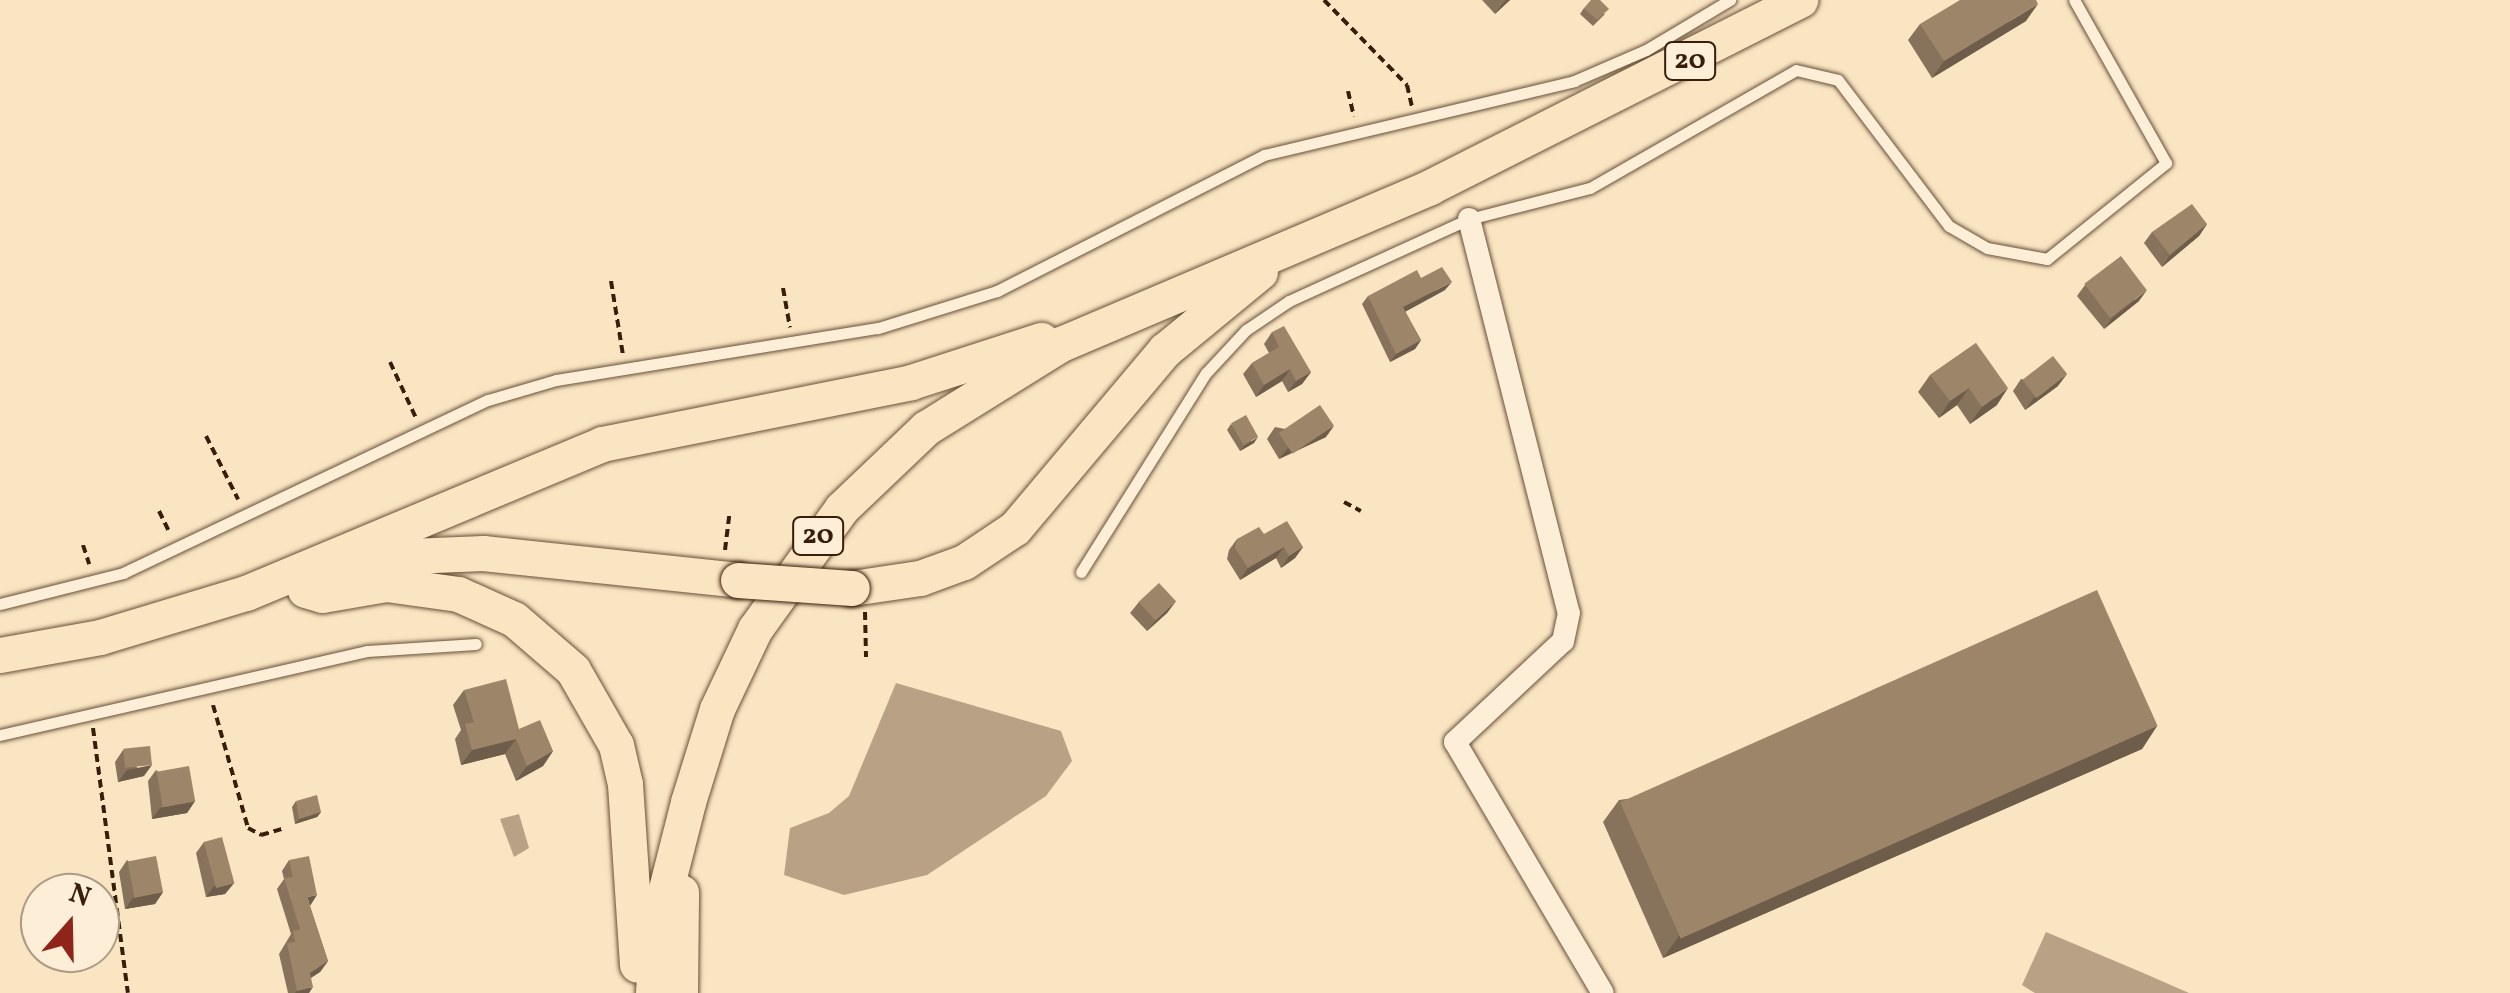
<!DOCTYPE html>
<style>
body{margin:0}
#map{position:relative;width:2510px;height:993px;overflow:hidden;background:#fae5c2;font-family:Vollkorn,serif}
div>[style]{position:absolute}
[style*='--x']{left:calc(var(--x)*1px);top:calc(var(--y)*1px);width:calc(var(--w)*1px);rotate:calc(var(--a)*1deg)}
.water>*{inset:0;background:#b8a184}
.path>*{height:4px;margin-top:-2px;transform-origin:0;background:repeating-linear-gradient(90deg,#381d0b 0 8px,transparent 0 13px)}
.roads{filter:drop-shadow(0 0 2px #684f39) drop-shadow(0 0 2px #684f39)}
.service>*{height:11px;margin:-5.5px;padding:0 5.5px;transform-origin:5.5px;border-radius:5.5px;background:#fceed7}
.minor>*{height:22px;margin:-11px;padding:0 11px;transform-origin:11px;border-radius:11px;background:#fceed7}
.primary>*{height:35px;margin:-17.5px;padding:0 17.5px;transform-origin:17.5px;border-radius:17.5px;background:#fae5c2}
.bridges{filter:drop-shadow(0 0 2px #381d0b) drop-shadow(0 0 2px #381d0b)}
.primary-bridge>*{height:35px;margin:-17.5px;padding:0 17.5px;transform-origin:17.5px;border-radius:17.5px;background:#fae5c2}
.wall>*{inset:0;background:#87725b}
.shaded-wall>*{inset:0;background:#6e5d4a}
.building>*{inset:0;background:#9d856a;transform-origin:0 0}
span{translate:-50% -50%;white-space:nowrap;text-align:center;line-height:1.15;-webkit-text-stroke:10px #fceed7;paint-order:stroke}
.shield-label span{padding:2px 8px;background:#fceed7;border:2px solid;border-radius:8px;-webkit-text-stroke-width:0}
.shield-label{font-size:28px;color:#381d0b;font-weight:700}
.north{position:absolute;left:20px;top:873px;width:100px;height:100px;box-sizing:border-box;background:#fceed7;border:2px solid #ae9a85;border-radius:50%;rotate:20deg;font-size:28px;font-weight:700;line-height:40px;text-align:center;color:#381d0b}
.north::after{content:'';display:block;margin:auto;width:35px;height:45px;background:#8f2418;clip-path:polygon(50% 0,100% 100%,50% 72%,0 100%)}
</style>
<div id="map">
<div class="water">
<i style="clip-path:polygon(896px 683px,1061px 731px,1072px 761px,1046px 796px,927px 875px,844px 895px,784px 875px,790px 828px,829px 813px,849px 796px)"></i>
<i style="clip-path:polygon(519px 814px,529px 848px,514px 857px,500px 819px)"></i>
<i style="clip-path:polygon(2046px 932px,2141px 972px,2189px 993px,2035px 993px,2022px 985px)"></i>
</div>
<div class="path">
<i style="--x:1324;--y:0;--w:119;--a:45.7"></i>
<i style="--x:1407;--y:85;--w:22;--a:77"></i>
<i style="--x:1348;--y:91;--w:26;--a:77"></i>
<i style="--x:611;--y:281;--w:75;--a:80.8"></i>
<i style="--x:783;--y:288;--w:40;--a:80"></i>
<i style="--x:390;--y:362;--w:62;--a:65.1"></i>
<i style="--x:206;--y:436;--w:71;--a:63.1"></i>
<i style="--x:1344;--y:502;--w:19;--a:28"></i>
<i style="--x:159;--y:511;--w:25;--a:64"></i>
<i style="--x:83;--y:545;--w:20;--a:72"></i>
<i style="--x:725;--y:550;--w:35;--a:-83"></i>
<i style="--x:865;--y:612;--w:45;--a:88.7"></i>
<i style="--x:213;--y:705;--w:128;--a:74.1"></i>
<i style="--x:248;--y:828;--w:15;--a:28"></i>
<i style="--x:261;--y:835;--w:22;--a:-16"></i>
<i style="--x:93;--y:728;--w:267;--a:82.5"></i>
</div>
<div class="roads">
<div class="service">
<i style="--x:1081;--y:572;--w:235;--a:-57.9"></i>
<i style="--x:1206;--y:373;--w:59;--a:-47.1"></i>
<i style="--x:1246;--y:330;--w:52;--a:-34"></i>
<i style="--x:1289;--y:301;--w:198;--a:-24.5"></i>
<i style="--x:1469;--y:219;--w:125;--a:-14.4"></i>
<i style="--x:1590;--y:188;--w:237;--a:-29.8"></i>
<i style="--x:1796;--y:70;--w:43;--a:13.4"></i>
<i style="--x:1838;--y:80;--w:183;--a:52.8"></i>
<i style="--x:1949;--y:226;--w:44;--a:30.1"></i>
<i style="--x:1987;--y:248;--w:61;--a:10.4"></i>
<i style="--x:2047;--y:259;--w:153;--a:-38.9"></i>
<i style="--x:2166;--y:163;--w:187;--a:-119.4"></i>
<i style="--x:0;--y:604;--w:127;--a:-14.1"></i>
<i style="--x:123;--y:573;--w:404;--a:-25.4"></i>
<i style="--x:488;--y:400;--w:71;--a:-16.4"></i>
<i style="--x:556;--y:380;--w:326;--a:-9.2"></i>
<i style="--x:878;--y:328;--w:125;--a:-17.3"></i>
<i style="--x:997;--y:291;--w:300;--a:-27"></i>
<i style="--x:1264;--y:155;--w:319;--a:-13.4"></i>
<i style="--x:1574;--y:81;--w:78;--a:-23.3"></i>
<i style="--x:1646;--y:50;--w:98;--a:-30.8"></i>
<i style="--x:0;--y:735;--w:376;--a:-12.9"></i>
<i style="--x:367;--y:651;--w:109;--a:-3.7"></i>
</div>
<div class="minor">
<i style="--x:1469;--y:219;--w:406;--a:75.8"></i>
<i style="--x:1569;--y:613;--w:29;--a:102"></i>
<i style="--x:1563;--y:641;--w:148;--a:136.9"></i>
<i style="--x:1455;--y:742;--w:291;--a:59.5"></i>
</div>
<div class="primary">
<i style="--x:342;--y:576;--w:71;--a:-16.4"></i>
<i style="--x:410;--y:556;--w:73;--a:-2.4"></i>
<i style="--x:483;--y:553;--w:256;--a:6"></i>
<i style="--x:852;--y:588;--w:69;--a:-8.4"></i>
<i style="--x:920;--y:578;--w:47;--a:-20"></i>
<i style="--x:964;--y:562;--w:61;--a:-33.7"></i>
<i style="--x:1015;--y:528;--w:233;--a:-49.9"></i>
<i style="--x:1165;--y:350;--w:123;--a:-39.4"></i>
<i style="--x:305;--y:590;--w:18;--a:16"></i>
<i style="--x:322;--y:595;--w:65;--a:-9.8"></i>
<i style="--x:386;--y:584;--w:73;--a:7.9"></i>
<i style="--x:458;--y:594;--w:61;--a:24.1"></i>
<i style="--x:514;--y:619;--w:78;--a:40.8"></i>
<i style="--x:573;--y:670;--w:86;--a:60.2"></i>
<i style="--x:616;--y:745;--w:40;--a:77"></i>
<i style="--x:625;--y:784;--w:181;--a:86.2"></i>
<i style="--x:0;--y:655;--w:102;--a:-10.2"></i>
<i style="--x:100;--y:637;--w:152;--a:-16.8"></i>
<i style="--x:246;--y:593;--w:386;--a:-22.7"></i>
<i style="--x:602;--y:444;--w:315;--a:-11.3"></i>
<i style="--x:911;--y:382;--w:137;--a:-17.9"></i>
<i style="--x:653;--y:993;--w:69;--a:-86.7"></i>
<i style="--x:657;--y:924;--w:126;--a:-75.7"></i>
<i style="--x:688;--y:802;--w:97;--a:-72.7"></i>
<i style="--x:717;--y:709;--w:89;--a:-64.6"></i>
<i style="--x:755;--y:629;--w:149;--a:-54.3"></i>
<i style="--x:842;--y:508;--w:116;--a:-43.6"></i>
<i style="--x:926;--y:428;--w:159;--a:-31.9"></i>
<i style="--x:1061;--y:344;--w:401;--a:-23"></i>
<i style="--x:1430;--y:187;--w:415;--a:-26.8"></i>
<i style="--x:680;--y:993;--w:101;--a:-89.4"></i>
</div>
</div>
<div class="bridges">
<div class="primary-bridge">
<i style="--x:738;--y:580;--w:114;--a:4"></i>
</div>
</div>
<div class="wall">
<i style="clip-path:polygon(1482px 0,1510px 0,1495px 14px)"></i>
<i style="clip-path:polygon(1584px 8px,1605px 14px,1593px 26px,1580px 14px)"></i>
<i style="clip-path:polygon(2026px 21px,1932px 78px,1908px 40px,1920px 24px)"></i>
<i style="clip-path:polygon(2207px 224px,2199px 236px,2162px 267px,2144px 243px,2152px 232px)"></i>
<i style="clip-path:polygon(2085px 285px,2139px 301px,2104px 329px,2077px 296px)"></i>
<i style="clip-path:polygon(1445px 290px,1405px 312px,1421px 340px,1415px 349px,1390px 362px,1362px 304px,1368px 296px)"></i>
<i style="clip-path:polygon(1272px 332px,1311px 372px,1302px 384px,1288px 392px,1282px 381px,1256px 397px,1243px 374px,1252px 363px,1269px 353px,1264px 344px)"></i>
<i style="clip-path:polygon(1976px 343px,1997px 405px,1970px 424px,1957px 405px,1939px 418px,1918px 392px,1930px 375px)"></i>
<i style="clip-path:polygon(2021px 379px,2058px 386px,2025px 410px,2013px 391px)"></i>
<i style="clip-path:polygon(1231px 424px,1254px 443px,1240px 451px,1227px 430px)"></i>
<i style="clip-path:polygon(1275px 427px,1326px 437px,1279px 459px,1267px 439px)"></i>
<i style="clip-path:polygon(1264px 534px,1303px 547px,1295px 558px,1281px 568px,1276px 558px,1240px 580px,1227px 559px,1229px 550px,1237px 539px)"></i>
<i style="clip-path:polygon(1176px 601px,1167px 613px,1147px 631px,1130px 613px,1139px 602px)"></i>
<i style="clip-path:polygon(464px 690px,519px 729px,553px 751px,543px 766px,516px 781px,505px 754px,461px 765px,455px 739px,461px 730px,453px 705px)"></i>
<i style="clip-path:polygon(2157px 726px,2142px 749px,1663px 958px,1603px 822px,1619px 800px)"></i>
<i style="clip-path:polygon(123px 750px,144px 776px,118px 782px,115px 762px)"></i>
<i style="clip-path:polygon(156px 770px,195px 801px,187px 813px,152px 819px,148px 781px)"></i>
<i style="clip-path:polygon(296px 801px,321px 812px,317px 817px,295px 824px,292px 807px)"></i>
<i style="clip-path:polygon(204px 842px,234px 883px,225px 894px,206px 897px,196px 853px)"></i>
<i style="clip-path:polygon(127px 860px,163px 892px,155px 904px,125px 909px,119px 872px)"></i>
<i style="clip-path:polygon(289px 860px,310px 906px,328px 961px,320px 972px,311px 978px,309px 993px,288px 993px,279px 954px,291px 934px,277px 889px,284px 879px,282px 871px)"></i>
</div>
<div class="shaded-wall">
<i style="clip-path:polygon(1506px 0,1510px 0,1495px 14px,1503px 3px)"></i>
<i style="clip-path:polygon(2038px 4px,2026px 21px,1932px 78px,1944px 61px)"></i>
<i style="clip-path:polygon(2207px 224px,2199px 236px,2162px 267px,2170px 255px)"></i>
<i style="clip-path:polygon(1452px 282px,1445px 290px,1397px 316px,1403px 307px)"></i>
<i style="clip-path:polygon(2147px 290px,2139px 301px,2104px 329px,2112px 318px)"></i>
<i style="clip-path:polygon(1421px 340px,1415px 349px,1390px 362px,1396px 354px)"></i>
<i style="clip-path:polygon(1290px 369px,1282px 381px,1256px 397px,1264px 385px)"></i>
<i style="clip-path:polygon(1311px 372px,1302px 384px,1288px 392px,1296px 381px)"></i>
<i style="clip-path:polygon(2067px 374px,2058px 386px,2025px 410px,2034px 398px)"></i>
<i style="clip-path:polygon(1969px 388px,1957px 405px,1939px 418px,1950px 401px)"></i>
<i style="clip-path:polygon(2008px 388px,1997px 405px,1970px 424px,1982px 407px)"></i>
<i style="clip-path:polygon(1334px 426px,1326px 437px,1279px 459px,1288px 448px)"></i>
<i style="clip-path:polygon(1258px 437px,1254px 443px,1240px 451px,1244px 446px)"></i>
<i style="clip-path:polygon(1284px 547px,1276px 558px,1240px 580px,1248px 568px)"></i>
<i style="clip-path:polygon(1303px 547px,1295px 558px,1281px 568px,1289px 556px)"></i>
<i style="clip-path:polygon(1176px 601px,1167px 613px,1147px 631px,1156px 620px)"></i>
<i style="clip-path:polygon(2157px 726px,2142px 749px,1663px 958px,1679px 936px)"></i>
<i style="clip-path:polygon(516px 739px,505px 754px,461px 765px,472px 750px)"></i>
<i style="clip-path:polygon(553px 751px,543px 766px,516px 781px,527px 766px)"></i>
<i style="clip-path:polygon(152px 765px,144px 776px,118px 782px,127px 770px)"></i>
<i style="clip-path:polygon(195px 801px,187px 813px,152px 819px,160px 808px)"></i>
<i style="clip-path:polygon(321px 812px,317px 817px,295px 824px,299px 819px)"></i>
<i style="clip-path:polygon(234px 883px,225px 894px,206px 897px,214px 886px)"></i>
<i style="clip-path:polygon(163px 892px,155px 904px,125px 909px,133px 898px)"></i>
<i style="clip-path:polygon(317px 895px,310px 906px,307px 897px)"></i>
<i style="clip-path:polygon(328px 961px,320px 972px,302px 983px,310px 973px)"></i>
<i style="clip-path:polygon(313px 987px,309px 993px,295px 993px,297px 991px)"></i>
</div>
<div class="building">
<i style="clip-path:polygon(1591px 0,1600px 0,1609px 9px,1597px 20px,1584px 8px)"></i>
<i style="clip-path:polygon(1960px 0,2036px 0,2038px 4px,1944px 61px,1920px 24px)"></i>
<i style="clip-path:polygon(2192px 204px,2207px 224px,2170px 255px,2152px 232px)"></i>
<i style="left:2121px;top:256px;width:43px;height:46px;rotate:53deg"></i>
<i style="clip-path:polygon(1442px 267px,1452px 282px,1403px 307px,1421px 340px,1396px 354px,1368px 296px,1417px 270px,1421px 278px)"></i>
<i style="clip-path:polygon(1284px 326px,1311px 372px,1296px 381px,1290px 369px,1264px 385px,1252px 363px,1279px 347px,1272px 332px)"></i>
<i style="clip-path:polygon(1976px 343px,2008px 388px,1982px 407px,1969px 388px,1950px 401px,1930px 375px)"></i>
<i style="left:2053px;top:356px;width:23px;height:39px;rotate:52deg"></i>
<i style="left:1320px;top:405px;width:25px;height:50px;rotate:56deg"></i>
<i style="left:1246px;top:415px;width:25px;height:17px;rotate:61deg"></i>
<i style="clip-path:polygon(1287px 521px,1303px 547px,1289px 556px,1284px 547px,1248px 568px,1235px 548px,1237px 539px,1259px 527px,1264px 534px)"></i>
<i style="left:1159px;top:583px;width:25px;height:28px;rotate:47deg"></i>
<i style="left:2097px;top:590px;width:149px;height:522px;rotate:66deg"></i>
<i style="clip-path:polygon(506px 679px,519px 729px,540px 720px,553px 751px,527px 766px,516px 739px,472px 750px,465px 724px,474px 722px,464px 690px)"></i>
<i style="left:150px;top:746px;width:19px;height:27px;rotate:84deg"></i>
<i style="left:189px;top:766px;width:36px;height:33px;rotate:80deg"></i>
<i style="clip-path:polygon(317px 795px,321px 812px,299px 819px,296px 801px)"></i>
<i style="left:222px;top:837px;width:48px;height:19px;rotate:75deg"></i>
<i style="left:156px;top:856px;width:37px;height:29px;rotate:79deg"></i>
<i style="clip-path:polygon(309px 856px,317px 895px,307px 897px,328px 961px,310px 973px,313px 987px,297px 991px,287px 943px,295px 942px,293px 931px,300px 929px,284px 878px,293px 877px,289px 860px)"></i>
</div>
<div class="shield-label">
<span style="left:1690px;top:61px">20</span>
<span style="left:818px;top:536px">20</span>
</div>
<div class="north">N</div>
</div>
